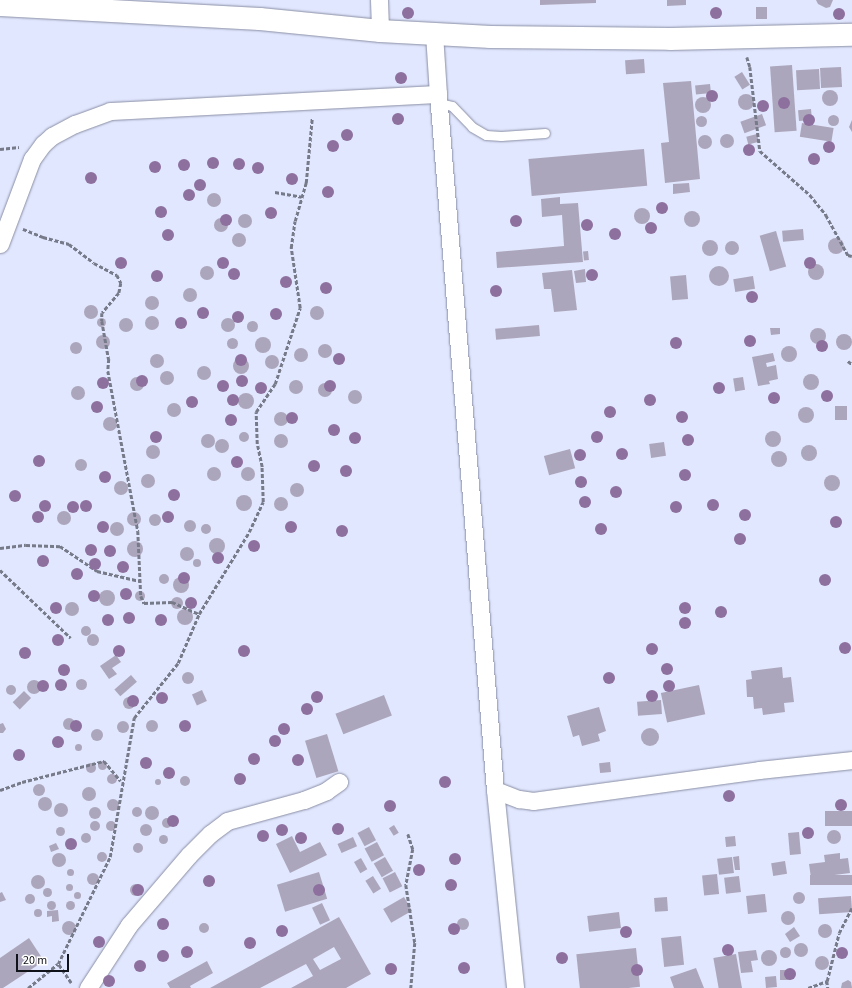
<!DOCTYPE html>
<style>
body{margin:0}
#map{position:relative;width:852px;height:988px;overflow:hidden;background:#e1e7fe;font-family:"Source Sans 3",sans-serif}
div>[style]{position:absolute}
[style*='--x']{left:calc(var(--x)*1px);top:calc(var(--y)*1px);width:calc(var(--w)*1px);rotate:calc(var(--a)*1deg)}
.building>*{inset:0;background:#aca6bc;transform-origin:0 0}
.round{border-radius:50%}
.path>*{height:2.5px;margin-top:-1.25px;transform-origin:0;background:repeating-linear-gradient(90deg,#767a89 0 4px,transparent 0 6px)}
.roads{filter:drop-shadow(0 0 1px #898ea4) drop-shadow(0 0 1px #898ea4)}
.lane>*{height:9px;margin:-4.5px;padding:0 4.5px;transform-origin:4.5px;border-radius:4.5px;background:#fff}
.street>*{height:17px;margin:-8.5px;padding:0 8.5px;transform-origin:8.5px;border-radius:8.5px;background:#fff}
.secondary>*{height:22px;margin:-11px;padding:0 11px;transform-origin:11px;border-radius:11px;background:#fff}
.trees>*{width:12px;height:12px;margin:-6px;border-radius:50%;background:#8e709f}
span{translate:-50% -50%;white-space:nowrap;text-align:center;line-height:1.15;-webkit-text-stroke:4px #fff;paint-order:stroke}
.scale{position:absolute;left:16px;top:954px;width:53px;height:18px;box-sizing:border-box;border:2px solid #11131a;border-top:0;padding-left:5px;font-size:12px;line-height:14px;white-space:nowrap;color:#11131a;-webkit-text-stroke:3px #fff;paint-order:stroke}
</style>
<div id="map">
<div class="building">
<i style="clip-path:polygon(540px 0,596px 0,596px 3px,540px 5px)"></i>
<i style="clip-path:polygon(667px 0,686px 0,686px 5px,667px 6px)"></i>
<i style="clip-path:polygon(816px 0,833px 0,830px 7px,826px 8px,818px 4px)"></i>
<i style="left:756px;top:7px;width:11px;height:12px"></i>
<i style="left:644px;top:59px;width:14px;height:19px;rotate:86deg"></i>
<i style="left:792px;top:65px;width:66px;height:22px;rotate:86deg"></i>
<i style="left:841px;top:67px;width:20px;height:21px;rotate:87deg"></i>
<i style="left:819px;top:69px;width:20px;height:23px;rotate:87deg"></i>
<i style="left:742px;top:72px;width:15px;height:9px;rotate:58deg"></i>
<i style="clip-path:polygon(691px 81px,700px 179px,665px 183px,661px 143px,669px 142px,663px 83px)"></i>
<i style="left:710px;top:84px;width:9px;height:15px;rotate:84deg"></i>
<i class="round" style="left:822px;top:90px;width:16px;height:16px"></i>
<i class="round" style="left:738px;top:94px;width:16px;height:16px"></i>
<i class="round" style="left:695px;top:97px;width:16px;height:16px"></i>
<i style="left:811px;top:109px;width:11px;height:13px;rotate:85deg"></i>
<i style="left:762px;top:114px;width:12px;height:23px;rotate:70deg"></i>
<i class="round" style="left:827.5px;top:114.5px;width:11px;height:11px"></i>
<i class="round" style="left:695.5px;top:115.5px;width:11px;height:11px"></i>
<i style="clip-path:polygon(852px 120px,852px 132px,849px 127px)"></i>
<i style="left:802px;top:123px;width:32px;height:14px;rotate:9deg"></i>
<i style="left:757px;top:134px;width:8px;height:11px;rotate:76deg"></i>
<i class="round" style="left:720px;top:134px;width:14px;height:14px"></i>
<i class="round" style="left:698px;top:135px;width:14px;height:14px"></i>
<i style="left:644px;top:149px;width:37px;height:116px;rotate:85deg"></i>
<i style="clip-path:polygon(689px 183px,690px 192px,673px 194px,673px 184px)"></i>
<i class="round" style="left:207px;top:193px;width:14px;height:14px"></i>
<i style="clip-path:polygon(560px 197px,560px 204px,578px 203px,583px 262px,497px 268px,496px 252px,564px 246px,562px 215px,542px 217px,541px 199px)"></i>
<i class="round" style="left:634px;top:208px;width:16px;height:16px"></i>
<i class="round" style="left:684px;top:211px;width:16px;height:16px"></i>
<i class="round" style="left:238px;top:214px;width:14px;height:14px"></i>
<i class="round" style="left:214px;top:218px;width:14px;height:14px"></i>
<i style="left:803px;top:229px;width:11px;height:21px;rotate:85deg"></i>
<i style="left:776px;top:231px;width:37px;height:17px;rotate:74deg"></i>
<i class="round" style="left:232px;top:233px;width:14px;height:14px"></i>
<i class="round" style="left:828px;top:238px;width:16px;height:16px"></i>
<i class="round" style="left:702px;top:240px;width:16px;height:16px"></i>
<i class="round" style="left:725px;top:241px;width:14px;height:14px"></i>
<i style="left:588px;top:251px;width:9px;height:5px;rotate:84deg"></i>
<i class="round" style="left:808px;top:264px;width:16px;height:16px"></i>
<i class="round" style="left:200px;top:266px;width:14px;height:14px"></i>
<i class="round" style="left:709px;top:266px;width:20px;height:20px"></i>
<i style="clip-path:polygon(585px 269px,586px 282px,576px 283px,574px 271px)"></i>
<i style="clip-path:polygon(572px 270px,577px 310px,554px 312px,551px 289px,544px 289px,542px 273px)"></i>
<i style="left:686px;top:275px;width:24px;height:16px;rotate:85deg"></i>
<i style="left:753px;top:276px;width:13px;height:20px;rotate:81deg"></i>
<i class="round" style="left:183px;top:288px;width:14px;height:14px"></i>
<i class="round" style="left:145px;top:296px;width:14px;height:14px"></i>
<i class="round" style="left:84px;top:305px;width:14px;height:14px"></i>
<i class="round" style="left:310px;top:306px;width:14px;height:14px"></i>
<i class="round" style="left:145px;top:316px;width:14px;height:14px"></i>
<i class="round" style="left:96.5px;top:317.5px;width:9px;height:9px"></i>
<i class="round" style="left:119px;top:318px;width:14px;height:14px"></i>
<i class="round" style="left:221px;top:318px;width:14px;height:14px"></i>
<i class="round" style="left:246.5px;top:320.5px;width:11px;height:11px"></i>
<i style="left:539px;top:325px;width:11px;height:44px;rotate:85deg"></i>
<i class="round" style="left:810px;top:328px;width:16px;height:16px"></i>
<i style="clip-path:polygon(770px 328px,780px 328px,780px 334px,771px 335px)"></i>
<i class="round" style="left:836px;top:334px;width:16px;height:16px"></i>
<i class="round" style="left:96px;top:335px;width:14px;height:14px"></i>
<i class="round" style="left:255px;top:337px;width:16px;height:16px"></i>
<i class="round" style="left:226.5px;top:337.5px;width:11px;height:11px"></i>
<i class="round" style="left:70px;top:342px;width:12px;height:12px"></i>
<i class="round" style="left:318px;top:344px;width:14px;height:14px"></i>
<i class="round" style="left:781px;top:346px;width:16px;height:16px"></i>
<i class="round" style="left:294px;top:348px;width:14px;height:14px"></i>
<i style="clip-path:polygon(773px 353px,775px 361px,766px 363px,767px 367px,776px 365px,778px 379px,769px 381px,770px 384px,758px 386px,752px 357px)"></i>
<i class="round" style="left:150px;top:354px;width:14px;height:14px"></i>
<i class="round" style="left:265px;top:355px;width:14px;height:14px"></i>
<i class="round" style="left:233px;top:358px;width:16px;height:16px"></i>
<i class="round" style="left:197px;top:366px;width:14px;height:14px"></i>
<i class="round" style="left:160px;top:371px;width:14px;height:14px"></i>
<i class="round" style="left:803px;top:374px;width:16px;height:16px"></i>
<i style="left:743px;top:377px;width:13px;height:10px;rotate:81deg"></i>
<i class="round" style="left:130px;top:377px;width:14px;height:14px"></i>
<i class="round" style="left:289px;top:380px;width:14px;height:14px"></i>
<i class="round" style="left:318px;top:383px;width:14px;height:14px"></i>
<i class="round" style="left:71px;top:386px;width:14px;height:14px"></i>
<i class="round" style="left:348px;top:390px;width:14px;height:14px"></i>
<i class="round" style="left:238px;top:393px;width:16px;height:16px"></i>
<i class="round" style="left:167px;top:403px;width:14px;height:14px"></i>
<i style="left:835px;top:406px;width:12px;height:14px"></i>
<i class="round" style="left:798px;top:407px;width:16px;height:16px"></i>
<i class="round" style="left:274px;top:412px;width:14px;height:14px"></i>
<i class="round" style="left:103px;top:417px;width:14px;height:14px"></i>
<i class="round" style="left:765px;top:431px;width:16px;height:16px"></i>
<i class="round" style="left:239px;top:432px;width:10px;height:10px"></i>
<i class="round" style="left:274px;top:434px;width:14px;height:14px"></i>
<i class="round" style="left:201px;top:434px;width:14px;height:14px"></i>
<i class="round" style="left:215px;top:439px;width:14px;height:14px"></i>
<i style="left:664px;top:442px;width:14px;height:15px;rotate:82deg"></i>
<i class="round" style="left:801px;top:445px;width:16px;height:16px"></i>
<i class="round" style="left:146px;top:445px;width:14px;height:14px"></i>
<i style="left:570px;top:449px;width:20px;height:27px;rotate:75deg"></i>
<i class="round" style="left:771px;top:451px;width:16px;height:16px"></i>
<i class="round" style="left:75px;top:459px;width:12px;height:12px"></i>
<i class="round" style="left:207px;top:467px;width:14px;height:14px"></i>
<i class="round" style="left:241px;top:467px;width:14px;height:14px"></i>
<i class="round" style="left:141px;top:474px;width:14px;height:14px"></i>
<i class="round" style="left:824px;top:475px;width:16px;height:16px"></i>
<i class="round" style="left:114px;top:481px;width:14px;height:14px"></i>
<i class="round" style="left:290px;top:483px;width:14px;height:14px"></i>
<i class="round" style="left:236px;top:495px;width:16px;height:16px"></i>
<i class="round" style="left:274px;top:497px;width:14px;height:14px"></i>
<i class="round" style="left:57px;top:511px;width:14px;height:14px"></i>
<i class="round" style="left:127px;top:512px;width:14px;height:14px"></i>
<i class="round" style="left:149px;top:514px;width:12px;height:12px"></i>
<i class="round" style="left:184px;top:520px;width:12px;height:12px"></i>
<i class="round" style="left:110px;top:522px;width:14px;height:14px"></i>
<i class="round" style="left:201px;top:524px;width:10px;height:10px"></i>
<i class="round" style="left:209px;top:538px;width:16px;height:16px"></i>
<i class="round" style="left:127px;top:541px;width:16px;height:16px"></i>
<i class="round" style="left:180px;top:547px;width:14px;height:14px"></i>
<i class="round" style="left:193px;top:559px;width:8px;height:8px"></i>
<i class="round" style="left:159px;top:574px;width:10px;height:10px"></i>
<i class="round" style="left:173px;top:577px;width:16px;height:16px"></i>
<i class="round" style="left:99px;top:590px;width:16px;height:16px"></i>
<i class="round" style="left:135px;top:591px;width:10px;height:10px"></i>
<i class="round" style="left:171px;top:597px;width:12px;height:12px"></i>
<i class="round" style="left:65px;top:602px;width:14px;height:14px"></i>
<i class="round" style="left:177px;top:609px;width:16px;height:16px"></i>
<i class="round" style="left:81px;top:626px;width:10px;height:10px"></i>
<i class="round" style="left:87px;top:634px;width:12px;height:12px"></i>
<i style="clip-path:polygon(116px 655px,121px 662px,112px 668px,117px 674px,109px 679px,100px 666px)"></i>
<i style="clip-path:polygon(782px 667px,783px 678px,791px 677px,794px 702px,784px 703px,785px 712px,763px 715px,762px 708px,754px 709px,753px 697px,747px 697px,746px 680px,752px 679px,751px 671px)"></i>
<i class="round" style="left:182px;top:672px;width:12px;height:12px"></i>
<i style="left:131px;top:675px;width:9px;height:22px;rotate:49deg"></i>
<i class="round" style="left:75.5px;top:678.5px;width:11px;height:11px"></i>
<i class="round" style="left:27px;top:680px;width:14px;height:14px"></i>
<i style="left:699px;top:685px;width:30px;height:39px;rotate:78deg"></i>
<i class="round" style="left:6px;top:685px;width:10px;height:10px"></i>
<i style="left:202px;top:690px;width:12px;height:11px;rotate:66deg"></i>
<i style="left:24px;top:691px;width:10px;height:16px;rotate:45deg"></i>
<i style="left:384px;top:695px;width:22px;height:52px;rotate:69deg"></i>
<i class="round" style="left:123px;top:697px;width:12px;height:12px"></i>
<i style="left:661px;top:700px;width:14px;height:24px;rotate:86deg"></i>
<i style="clip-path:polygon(599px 707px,606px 731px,598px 734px,600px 741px,582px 746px,579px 735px,573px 737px,567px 716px)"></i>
<i class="round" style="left:63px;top:718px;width:12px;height:12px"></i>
<i class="round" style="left:146px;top:720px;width:12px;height:12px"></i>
<i class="round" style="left:117px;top:721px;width:12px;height:12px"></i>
<i style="clip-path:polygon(3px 723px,6px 729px,3px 733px,0 733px,0 724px)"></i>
<i class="round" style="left:641px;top:728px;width:18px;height:18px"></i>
<i class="round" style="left:91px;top:729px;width:12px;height:12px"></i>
<i style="left:327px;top:734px;width:39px;height:23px;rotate:73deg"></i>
<i class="round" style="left:74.5px;top:743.5px;width:7px;height:7px"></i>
<i class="round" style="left:97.5px;top:760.5px;width:9px;height:9px"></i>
<i style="left:610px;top:762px;width:10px;height:11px;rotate:84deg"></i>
<i class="round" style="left:86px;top:763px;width:10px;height:10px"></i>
<i class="round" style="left:107px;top:774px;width:10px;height:10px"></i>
<i class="round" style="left:180px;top:776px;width:10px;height:10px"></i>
<i class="round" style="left:155px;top:779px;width:6px;height:6px"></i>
<i class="round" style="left:33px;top:784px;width:12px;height:12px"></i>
<i class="round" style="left:82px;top:787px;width:14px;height:14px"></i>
<i class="round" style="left:38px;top:797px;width:14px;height:14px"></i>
<i class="round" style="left:107px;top:799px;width:12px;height:12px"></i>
<i class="round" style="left:54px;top:803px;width:14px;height:14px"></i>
<i class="round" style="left:145px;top:806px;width:14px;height:14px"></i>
<i class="round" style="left:89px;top:807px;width:12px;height:12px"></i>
<i class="round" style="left:132px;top:807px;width:10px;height:10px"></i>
<i style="left:852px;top:811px;width:15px;height:27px;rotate:90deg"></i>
<i class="round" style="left:162px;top:818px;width:10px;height:10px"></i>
<i class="round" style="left:90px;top:821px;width:10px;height:10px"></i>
<i class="round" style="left:106px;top:821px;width:10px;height:10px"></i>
<i class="round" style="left:140px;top:824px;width:12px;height:12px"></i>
<i style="left:394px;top:825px;width:9px;height:6px;rotate:58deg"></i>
<i class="round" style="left:55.5px;top:826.5px;width:9px;height:9px"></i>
<i style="left:369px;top:827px;width:15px;height:13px;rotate:62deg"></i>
<i class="round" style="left:827px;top:830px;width:14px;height:14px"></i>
<i style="left:799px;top:832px;width:22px;height:11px;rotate:85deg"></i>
<i class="round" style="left:81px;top:833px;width:10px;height:10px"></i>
<i class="round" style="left:158.5px;top:834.5px;width:9px;height:9px"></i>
<i style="clip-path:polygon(292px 836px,300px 852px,320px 842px,327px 855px,290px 873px,276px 844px)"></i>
<i style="left:735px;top:836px;width:10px;height:10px;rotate:84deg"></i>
<i style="left:353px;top:837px;width:10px;height:17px;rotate:66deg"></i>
<i style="left:377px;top:842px;width:15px;height:14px;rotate:62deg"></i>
<i style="clip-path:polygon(56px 843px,59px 849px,51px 852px,49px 846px)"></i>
<i class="round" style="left:133px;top:843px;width:10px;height:10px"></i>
<i class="round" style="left:97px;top:852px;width:10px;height:10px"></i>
<i class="round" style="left:52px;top:853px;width:14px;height:14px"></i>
<i style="clip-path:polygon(840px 853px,840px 859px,848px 858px,850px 873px,811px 878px,809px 864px,825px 862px,824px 855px)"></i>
<i style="clip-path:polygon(739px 856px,740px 870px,735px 870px,733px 857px)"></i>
<i style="left:385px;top:857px;width:16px;height:13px;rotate:60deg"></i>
<i style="left:732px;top:857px;width:16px;height:15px;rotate:83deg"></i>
<i style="left:361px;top:858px;width:13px;height:8px;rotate:61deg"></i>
<i style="left:785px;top:861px;width:13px;height:14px;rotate:81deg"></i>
<i class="round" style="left:66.5px;top:868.5px;width:7px;height:7px"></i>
<i style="left:319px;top:872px;width:28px;height:44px;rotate:73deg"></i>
<i style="left:395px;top:872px;width:16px;height:14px;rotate:63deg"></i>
<i class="round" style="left:87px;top:873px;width:12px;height:12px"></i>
<i style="left:717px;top:874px;width:20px;height:15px;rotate:84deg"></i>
<i class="round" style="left:31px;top:875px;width:14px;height:14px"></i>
<i style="left:852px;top:875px;width:10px;height:42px;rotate:90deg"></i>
<i style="left:373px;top:876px;width:15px;height:9px;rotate:58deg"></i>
<i style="left:739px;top:876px;width:16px;height:15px;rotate:83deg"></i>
<i class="round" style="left:65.5px;top:883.5px;width:7px;height:7px"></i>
<i class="round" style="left:130px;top:884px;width:12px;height:12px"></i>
<i class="round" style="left:42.5px;top:887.5px;width:9px;height:9px"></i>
<i class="round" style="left:73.5px;top:891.5px;width:7px;height:7px"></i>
<i class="round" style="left:793px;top:892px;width:12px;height:12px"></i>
<i style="clip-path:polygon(2px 892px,6px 900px,0 902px,0 893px)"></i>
<i style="left:765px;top:894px;width:18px;height:19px;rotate:84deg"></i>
<i class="round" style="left:25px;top:894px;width:10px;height:10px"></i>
<i style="left:851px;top:896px;width:16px;height:33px;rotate:86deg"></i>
<i style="left:404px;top:897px;width:16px;height:24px;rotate:60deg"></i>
<i style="left:667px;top:897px;width:14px;height:13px;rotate:86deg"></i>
<i class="round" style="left:46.5px;top:900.5px;width:9px;height:9px"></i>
<i class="round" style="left:65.5px;top:900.5px;width:9px;height:9px"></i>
<i style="left:322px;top:903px;width:19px;height:11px;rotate:65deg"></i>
<i class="round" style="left:34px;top:909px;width:8px;height:8px"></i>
<i style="clip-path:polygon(58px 910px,59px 921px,52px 922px,52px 916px,47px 917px,47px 911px)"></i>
<i class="round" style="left:781px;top:911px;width:14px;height:14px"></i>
<i style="left:619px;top:912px;width:16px;height:32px;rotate:83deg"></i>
<i style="clip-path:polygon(evenodd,339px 917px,371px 974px,346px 988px,291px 988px,313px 976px,306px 964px,260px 988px,210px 988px,339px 917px,334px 947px,341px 959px,320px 970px,313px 959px,334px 947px)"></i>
<i class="round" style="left:457px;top:918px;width:12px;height:12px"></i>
<i class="round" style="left:62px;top:921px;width:14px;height:14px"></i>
<i class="round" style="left:199px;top:923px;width:10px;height:10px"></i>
<i class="round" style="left:818px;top:924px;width:14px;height:14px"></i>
<i style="clip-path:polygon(794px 927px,800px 936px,790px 942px,785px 934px)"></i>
<i style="left:681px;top:936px;width:29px;height:20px;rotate:84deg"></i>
<i style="clip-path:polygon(29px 938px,44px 961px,3px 988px,0 988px,0 958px)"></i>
<i class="round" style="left:794px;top:943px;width:14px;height:14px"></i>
<i class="round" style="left:779.5px;top:946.5px;width:11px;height:11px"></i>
<i style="left:636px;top:948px;width:39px;height:60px;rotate:84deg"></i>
<i class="round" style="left:761px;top:950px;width:16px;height:16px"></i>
<i style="clip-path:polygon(756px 950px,758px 960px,751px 961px,753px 972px,741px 973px,738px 952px)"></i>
<i style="left:736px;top:954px;width:35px;height:23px;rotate:80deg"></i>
<i class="round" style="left:815px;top:956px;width:14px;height:14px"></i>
<i style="clip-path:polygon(207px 961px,213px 973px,190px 986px,191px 988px,170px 988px,167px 983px)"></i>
<i style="clip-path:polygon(696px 968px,704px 988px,674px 988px,670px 977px)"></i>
<i style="left:791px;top:970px;width:10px;height:11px;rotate:90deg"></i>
<i style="left:776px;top:976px;width:11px;height:11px;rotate:85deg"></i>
<i style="clip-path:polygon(848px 980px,851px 982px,852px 988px,841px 988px,842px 983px)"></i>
</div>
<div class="path">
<i style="--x:747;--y:57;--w:10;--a:73"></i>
<i style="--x:750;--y:67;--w:85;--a:83.2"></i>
<i style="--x:760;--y:151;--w:67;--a:41.3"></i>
<i style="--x:810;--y:195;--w:26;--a:51"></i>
<i style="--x:826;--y:215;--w:46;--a:61.2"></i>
<i style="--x:848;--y:255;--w:4;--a:14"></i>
<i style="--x:0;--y:149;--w:19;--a:-6"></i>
<i style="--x:275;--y:192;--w:27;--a:10"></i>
<i style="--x:23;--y:229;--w:22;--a:22"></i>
<i style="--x:43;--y:237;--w:27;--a:15"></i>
<i style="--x:69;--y:244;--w:31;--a:37"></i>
<i style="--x:94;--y:263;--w:26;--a:28"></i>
<i style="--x:117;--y:275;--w:9;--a:63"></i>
<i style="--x:121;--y:283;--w:10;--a:101"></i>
<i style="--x:119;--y:293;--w:26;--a:130"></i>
<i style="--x:102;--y:313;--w:8;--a:90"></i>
<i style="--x:102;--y:321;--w:39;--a:80"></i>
<i style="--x:109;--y:359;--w:12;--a:95"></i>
<i style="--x:108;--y:371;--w:163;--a:79.4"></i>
<i style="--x:138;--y:531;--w:65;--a:87.4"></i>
<i style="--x:141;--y:596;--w:8;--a:67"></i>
<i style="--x:144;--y:603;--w:28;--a:-2"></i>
<i style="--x:172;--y:602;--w:30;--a:24"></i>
<i style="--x:848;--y:361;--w:5;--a:37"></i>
<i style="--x:0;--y:548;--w:26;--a:-7"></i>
<i style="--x:26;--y:545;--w:34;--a:2"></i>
<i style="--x:60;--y:546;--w:45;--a:34"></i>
<i style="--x:97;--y:571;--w:44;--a:13.1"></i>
<i style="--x:0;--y:570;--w:98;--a:43.8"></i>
<i style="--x:0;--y:790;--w:23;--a:-20"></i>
<i style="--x:22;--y:782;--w:85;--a:-14.4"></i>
<i style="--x:104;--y:761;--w:26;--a:50"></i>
<i style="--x:408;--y:834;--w:16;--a:72"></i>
<i style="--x:413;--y:849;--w:37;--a:101"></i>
<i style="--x:406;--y:885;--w:59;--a:81.2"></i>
<i style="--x:415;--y:943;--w:45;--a:95.1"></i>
<i style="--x:827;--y:981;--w:7;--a:82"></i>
<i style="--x:71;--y:983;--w:23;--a:-124"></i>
<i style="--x:58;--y:964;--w:119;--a:-64.1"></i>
<i style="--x:110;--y:857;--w:141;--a:-80.2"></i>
<i style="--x:134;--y:718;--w:70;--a:-51.3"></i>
<i style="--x:178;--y:663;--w:53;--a:-66.8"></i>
<i style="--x:199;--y:614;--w:96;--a:-58.6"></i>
<i style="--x:249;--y:532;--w:33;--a:-65"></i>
<i style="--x:263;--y:502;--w:35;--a:-92"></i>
<i style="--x:262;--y:467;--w:24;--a:-102"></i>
<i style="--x:257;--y:444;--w:32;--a:-92"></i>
<i style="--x:256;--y:412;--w:34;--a:-56"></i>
<i style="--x:275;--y:384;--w:80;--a:-71.8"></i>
<i style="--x:300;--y:308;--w:61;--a:-98.5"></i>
<i style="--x:291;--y:248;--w:27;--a:-82"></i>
<i style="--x:295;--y:221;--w:40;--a:-74"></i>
<i style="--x:306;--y:183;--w:65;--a:-84.7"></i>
<i style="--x:28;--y:988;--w:38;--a:-39"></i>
<i style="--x:808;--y:988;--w:20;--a:-20"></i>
<i style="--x:827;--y:981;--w:49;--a:-76"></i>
<i style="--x:839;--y:933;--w:28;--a:-63"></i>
</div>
<div class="roads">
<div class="lane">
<i style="--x:439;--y:103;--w:13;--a:13"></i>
<i style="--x:452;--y:106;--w:29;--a:46"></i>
<i style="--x:472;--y:127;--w:16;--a:30"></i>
<i style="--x:486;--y:135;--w:15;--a:4"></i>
<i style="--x:501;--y:136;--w:44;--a:-3.9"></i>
</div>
<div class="street">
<i style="--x:379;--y:0;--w:31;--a:88"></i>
<i style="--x:438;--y:94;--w:698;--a:85.32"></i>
<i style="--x:495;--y:790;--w:199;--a:84.2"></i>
<i style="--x:0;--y:244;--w:91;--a:-69.4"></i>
<i style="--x:32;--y:159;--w:19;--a:-54"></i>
<i style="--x:43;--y:144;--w:12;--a:-42"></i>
<i style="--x:52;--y:136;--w:26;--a:-28"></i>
<i style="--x:75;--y:124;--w:37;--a:-20"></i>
<i style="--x:110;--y:111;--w:328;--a:-3"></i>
<i style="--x:438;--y:94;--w:60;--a:-93.8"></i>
<i style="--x:495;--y:790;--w:26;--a:21"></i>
<i style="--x:519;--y:799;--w:14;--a:8"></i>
<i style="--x:533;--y:801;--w:228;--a:-7.8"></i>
<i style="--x:759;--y:770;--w:94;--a:-6.1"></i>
<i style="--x:88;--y:988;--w:75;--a:-56.9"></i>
<i style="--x:129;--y:925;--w:92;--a:-49.4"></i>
<i style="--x:189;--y:855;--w:30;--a:-45"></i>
<i style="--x:210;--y:834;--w:21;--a:-37"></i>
<i style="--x:227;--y:821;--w:80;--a:-15.3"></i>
<i style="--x:304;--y:800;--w:24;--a:-22"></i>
<i style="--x:326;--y:791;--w:16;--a:-35"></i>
</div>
<div class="secondary">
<i style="--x:0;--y:5;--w:260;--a:3.1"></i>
<i style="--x:260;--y:19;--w:121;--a:5.7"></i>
<i style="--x:380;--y:31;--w:111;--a:3.1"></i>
<i style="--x:491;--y:37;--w:179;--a:0.6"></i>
<i style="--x:670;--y:39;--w:182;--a:-1.3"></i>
</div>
</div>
<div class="trees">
<i style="left:408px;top:13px"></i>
<i style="left:716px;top:13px"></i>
<i style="left:839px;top:14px"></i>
<i style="left:401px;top:78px"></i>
<i style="left:712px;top:96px"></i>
<i style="left:784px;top:103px"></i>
<i style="left:763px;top:106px"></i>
<i style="left:398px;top:119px"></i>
<i style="left:809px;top:120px"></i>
<i style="left:347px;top:135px"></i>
<i style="left:333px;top:146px"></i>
<i style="left:829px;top:147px"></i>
<i style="left:749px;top:150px"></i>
<i style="left:814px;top:159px"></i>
<i style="left:213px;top:163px"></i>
<i style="left:239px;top:164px"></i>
<i style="left:184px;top:165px"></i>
<i style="left:155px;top:167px"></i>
<i style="left:258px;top:168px"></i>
<i style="left:91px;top:178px"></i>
<i style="left:292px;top:179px"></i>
<i style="left:200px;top:185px"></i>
<i style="left:328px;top:192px"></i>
<i style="left:189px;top:195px"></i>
<i style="left:662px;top:208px"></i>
<i style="left:161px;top:212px"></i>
<i style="left:271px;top:213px"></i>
<i style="left:226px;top:220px"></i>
<i style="left:516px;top:221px"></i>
<i style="left:587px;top:225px"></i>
<i style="left:651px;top:228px"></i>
<i style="left:615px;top:234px"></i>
<i style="left:168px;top:235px"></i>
<i style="left:121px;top:263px"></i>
<i style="left:223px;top:263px"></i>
<i style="left:810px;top:263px"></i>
<i style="left:234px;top:274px"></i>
<i style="left:592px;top:275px"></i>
<i style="left:157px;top:276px"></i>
<i style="left:286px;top:282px"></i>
<i style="left:326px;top:288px"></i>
<i style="left:496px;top:291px"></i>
<i style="left:752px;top:297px"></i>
<i style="left:203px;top:313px"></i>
<i style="left:276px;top:314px"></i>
<i style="left:238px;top:317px"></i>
<i style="left:181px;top:323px"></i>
<i style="left:750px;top:341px"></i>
<i style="left:676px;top:343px"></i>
<i style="left:822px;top:346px"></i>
<i style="left:339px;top:359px"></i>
<i style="left:241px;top:360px"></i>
<i style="left:142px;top:381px"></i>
<i style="left:242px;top:381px"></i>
<i style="left:103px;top:383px"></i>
<i style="left:223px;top:386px"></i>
<i style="left:330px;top:386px"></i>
<i style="left:261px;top:388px"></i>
<i style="left:719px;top:388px"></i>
<i style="left:827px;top:396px"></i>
<i style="left:774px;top:398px"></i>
<i style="left:233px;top:400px"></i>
<i style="left:650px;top:400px"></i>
<i style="left:192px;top:402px"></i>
<i style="left:97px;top:407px"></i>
<i style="left:610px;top:412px"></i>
<i style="left:682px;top:417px"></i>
<i style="left:292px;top:418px"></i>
<i style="left:231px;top:420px"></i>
<i style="left:334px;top:430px"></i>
<i style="left:156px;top:437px"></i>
<i style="left:597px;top:437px"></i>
<i style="left:355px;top:438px"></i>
<i style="left:688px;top:440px"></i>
<i style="left:622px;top:454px"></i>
<i style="left:580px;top:455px"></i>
<i style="left:39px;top:461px"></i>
<i style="left:237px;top:462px"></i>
<i style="left:314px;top:466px"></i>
<i style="left:346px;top:471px"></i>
<i style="left:685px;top:475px"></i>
<i style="left:105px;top:477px"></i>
<i style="left:581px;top:482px"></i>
<i style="left:616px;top:492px"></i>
<i style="left:174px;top:495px"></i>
<i style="left:15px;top:496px"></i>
<i style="left:585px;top:502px"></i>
<i style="left:713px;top:505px"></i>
<i style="left:45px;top:506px"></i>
<i style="left:86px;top:506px"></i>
<i style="left:73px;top:507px"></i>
<i style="left:676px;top:507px"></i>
<i style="left:745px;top:515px"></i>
<i style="left:38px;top:517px"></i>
<i style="left:168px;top:517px"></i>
<i style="left:836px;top:522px"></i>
<i style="left:103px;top:527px"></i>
<i style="left:291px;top:527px"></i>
<i style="left:601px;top:529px"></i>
<i style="left:342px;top:531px"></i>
<i style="left:740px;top:539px"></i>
<i style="left:254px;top:546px"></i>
<i style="left:91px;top:550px"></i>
<i style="left:110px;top:551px"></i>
<i style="left:218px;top:558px"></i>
<i style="left:43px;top:561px"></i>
<i style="left:95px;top:564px"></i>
<i style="left:123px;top:567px"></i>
<i style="left:77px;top:574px"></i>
<i style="left:184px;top:578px"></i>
<i style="left:825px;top:580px"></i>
<i style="left:126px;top:594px"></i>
<i style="left:94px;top:596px"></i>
<i style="left:191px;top:603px"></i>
<i style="left:56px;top:608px"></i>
<i style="left:685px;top:608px"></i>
<i style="left:721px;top:612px"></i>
<i style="left:129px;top:618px"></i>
<i style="left:108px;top:620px"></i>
<i style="left:161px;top:620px"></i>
<i style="left:685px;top:623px"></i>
<i style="left:58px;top:640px"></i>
<i style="left:845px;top:648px"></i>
<i style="left:652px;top:649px"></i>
<i style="left:119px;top:651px"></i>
<i style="left:244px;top:651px"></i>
<i style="left:25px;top:653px"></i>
<i style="left:667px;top:669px"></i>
<i style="left:64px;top:670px"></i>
<i style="left:609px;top:678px"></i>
<i style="left:61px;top:685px"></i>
<i style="left:43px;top:686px"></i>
<i style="left:669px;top:686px"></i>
<i style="left:652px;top:696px"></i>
<i style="left:317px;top:697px"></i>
<i style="left:162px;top:698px"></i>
<i style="left:133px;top:701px"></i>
<i style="left:307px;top:709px"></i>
<i style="left:76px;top:726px"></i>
<i style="left:185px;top:726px"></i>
<i style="left:284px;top:729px"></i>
<i style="left:275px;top:741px"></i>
<i style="left:58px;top:742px"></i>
<i style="left:19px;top:755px"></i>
<i style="left:254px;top:759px"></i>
<i style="left:298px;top:760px"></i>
<i style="left:146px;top:763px"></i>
<i style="left:169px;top:773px"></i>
<i style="left:240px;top:779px"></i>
<i style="left:445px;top:782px"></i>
<i style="left:729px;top:796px"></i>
<i style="left:841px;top:805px"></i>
<i style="left:390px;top:806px"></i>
<i style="left:173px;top:821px"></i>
<i style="left:338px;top:829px"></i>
<i style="left:282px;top:830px"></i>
<i style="left:808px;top:833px"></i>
<i style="left:263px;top:836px"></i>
<i style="left:301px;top:838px"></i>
<i style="left:71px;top:844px"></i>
<i style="left:455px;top:859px"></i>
<i style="left:419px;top:870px"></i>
<i style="left:209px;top:881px"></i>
<i style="left:451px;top:885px"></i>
<i style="left:138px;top:890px"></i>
<i style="left:319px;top:890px"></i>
<i style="left:163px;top:924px"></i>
<i style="left:454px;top:929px"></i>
<i style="left:282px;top:931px"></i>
<i style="left:626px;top:932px"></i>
<i style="left:99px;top:942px"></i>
<i style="left:250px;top:943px"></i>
<i style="left:728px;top:950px"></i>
<i style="left:187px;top:952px"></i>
<i style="left:842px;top:953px"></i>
<i style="left:163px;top:956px"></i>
<i style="left:562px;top:958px"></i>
<i style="left:140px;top:966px"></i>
<i style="left:464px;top:968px"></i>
<i style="left:391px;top:969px"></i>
<i style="left:637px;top:970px"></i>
<i style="left:790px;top:974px"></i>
<i style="left:109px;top:981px"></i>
</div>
<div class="scale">20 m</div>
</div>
